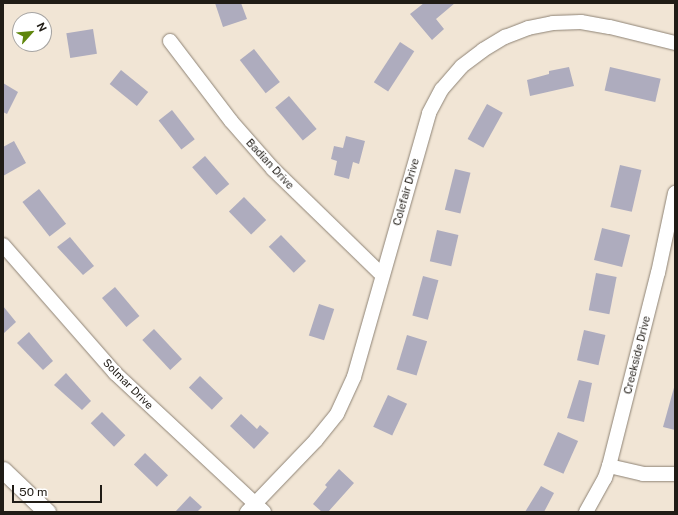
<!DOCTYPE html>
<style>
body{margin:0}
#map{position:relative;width:678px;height:515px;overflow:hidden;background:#f1e5d5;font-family:"Public Sans",sans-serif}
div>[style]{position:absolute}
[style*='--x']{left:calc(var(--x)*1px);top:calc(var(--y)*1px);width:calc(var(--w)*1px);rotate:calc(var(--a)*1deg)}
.building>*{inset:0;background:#aeacbe;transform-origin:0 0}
.roads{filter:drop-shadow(0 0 1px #8e8375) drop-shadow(0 0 1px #8e8375)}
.minor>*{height:14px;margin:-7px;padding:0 7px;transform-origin:7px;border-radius:7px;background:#fff}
.major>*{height:17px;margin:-8.5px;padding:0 8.5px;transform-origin:8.5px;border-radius:8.5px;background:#fff}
span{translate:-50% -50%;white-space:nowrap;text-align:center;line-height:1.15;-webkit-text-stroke:3px #fff;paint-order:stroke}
.street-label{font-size:11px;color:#201c16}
.frame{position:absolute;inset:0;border:4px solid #201c16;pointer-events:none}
.north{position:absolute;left:12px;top:12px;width:40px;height:40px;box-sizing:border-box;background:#fff;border:1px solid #a6a4a2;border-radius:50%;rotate:63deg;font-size:11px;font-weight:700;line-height:16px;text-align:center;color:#201c16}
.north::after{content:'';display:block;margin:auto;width:14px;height:18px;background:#5f860c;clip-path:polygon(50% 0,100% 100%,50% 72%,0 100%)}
.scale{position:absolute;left:12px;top:485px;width:90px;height:18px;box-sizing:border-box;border:2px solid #201c16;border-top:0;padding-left:5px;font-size:12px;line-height:14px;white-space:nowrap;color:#201c16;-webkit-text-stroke:3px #fff;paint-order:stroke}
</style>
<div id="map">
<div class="building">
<i style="clip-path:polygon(215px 3px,241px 3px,247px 19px,223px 27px)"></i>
<i style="clip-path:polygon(424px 3px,455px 3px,436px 19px,444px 29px,432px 40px,410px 14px)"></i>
<i style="left:93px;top:29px;width:25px;height:27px;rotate:81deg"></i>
<i style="left:400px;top:42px;width:17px;height:48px;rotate:33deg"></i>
<i style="left:254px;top:49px;width:42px;height:18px;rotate:52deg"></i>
<i style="clip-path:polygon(569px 67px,574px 86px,530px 96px,527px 80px,549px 74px,549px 71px)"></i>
<i style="left:610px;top:67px;width:52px;height:24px;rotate:13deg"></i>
<i style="left:121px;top:70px;width:35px;height:18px;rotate:39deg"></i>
<i style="clip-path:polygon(3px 83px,18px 92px,7px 114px,3px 112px)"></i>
<i style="left:289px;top:96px;width:43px;height:18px;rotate:50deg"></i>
<i style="left:487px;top:104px;width:18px;height:40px;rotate:29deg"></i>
<i style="left:172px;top:110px;width:37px;height:17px;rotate:52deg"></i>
<i style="clip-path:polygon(346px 136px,365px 141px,359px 164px,353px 162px,349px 179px,334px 175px,337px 161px,331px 159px,334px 146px,343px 148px)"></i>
<i style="clip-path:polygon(14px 141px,26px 163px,3px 176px,3px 147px)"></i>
<i style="left:205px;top:156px;width:37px;height:17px;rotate:49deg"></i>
<i style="left:620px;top:165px;width:22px;height:43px;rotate:13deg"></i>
<i style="left:455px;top:169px;width:16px;height:42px;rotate:14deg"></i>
<i style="left:39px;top:189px;width:44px;height:21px;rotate:52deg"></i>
<i style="left:244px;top:197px;width:32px;height:21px;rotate:46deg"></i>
<i style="left:602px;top:228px;width:29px;height:33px;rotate:14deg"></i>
<i style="left:437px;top:230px;width:22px;height:32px;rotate:13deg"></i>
<i style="left:281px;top:235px;width:36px;height:17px;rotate:46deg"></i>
<i style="clip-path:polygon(70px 237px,94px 266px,83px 275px,57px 247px)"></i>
<i style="left:596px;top:273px;width:21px;height:38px;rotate:11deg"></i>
<i style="left:423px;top:276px;width:16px;height:41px;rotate:15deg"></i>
<i style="left:115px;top:287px;width:38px;height:17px;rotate:50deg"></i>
<i style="left:319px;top:304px;width:16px;height:33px;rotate:18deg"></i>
<i style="clip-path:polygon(3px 306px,16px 322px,3px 334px)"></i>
<i style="left:154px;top:329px;width:41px;height:16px;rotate:47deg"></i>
<i style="left:584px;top:330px;width:22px;height:31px;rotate:13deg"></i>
<i style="clip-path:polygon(29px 332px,53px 361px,43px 370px,17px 343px)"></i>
<i style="left:407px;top:335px;width:21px;height:36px;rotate:17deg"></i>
<i style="clip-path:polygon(66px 373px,91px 401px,82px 410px,54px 385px)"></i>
<i style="left:200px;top:376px;width:32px;height:16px;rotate:44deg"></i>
<i style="clip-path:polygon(579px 380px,592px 383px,584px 422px,567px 418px)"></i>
<i style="clip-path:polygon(675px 384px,675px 430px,663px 427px)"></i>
<i style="left:388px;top:395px;width:21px;height:35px;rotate:25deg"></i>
<i style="left:102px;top:412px;width:33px;height:16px;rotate:45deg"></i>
<i style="clip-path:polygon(241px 414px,257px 429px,260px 425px,269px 433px,254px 449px,230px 426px)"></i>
<i style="left:558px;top:432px;width:22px;height:36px;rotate:24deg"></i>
<i style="left:145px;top:453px;width:32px;height:16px;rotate:44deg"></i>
<i style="clip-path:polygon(339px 469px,354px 483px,328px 512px,322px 512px,313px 504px,327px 487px,325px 485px)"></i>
<i style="clip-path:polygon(541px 486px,554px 493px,544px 512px,525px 512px)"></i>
<i style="clip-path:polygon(190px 496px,202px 507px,197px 512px,175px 512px)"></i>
</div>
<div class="roads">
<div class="minor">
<i style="--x:170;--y:41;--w:101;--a:52.7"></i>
<i style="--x:231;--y:121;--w:64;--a:48.8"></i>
<i style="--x:273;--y:169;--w:152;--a:44.2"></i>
<i style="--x:3;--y:245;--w:170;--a:48.8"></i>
<i style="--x:115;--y:373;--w:204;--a:43"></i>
<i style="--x:609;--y:466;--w:35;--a:13"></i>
<i style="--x:643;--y:474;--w:32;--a:0"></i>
<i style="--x:247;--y:512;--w:100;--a:-46.2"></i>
<i style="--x:316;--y:440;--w:33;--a:-51"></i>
<i style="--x:337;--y:414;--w:41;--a:-65.3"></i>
<i style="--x:354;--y:377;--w:274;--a:-74.1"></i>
<i style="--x:429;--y:113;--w:27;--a:-62"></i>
<i style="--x:442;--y:89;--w:30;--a:-49"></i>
<i style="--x:462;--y:66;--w:26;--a:-37"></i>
<i style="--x:483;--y:50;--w:26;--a:-31"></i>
<i style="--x:505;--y:37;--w:25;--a:-21"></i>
<i style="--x:528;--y:28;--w:25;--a:-11"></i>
<i style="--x:553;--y:23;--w:28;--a:-2"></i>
<i style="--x:581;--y:22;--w:29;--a:10"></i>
<i style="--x:610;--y:27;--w:67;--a:13.8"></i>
<i style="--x:586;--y:512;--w:39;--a:-61"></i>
<i style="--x:605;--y:478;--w:13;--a:-72"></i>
<i style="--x:609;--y:466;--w:199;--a:-75.8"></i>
<i style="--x:658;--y:273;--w:82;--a:-78"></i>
</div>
<div class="major">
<i style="--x:3;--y:470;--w:61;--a:43.7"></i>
</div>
</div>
<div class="street-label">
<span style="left:270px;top:164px;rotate:47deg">Badian Drive</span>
<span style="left:406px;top:192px;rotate:-74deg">Colefair Drive</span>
<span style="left:637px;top:355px;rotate:-76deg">Creekside Drive</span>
<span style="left:128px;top:384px;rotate:45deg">Solmar Drive</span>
</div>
<div class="frame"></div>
<div class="north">N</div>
<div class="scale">50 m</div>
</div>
